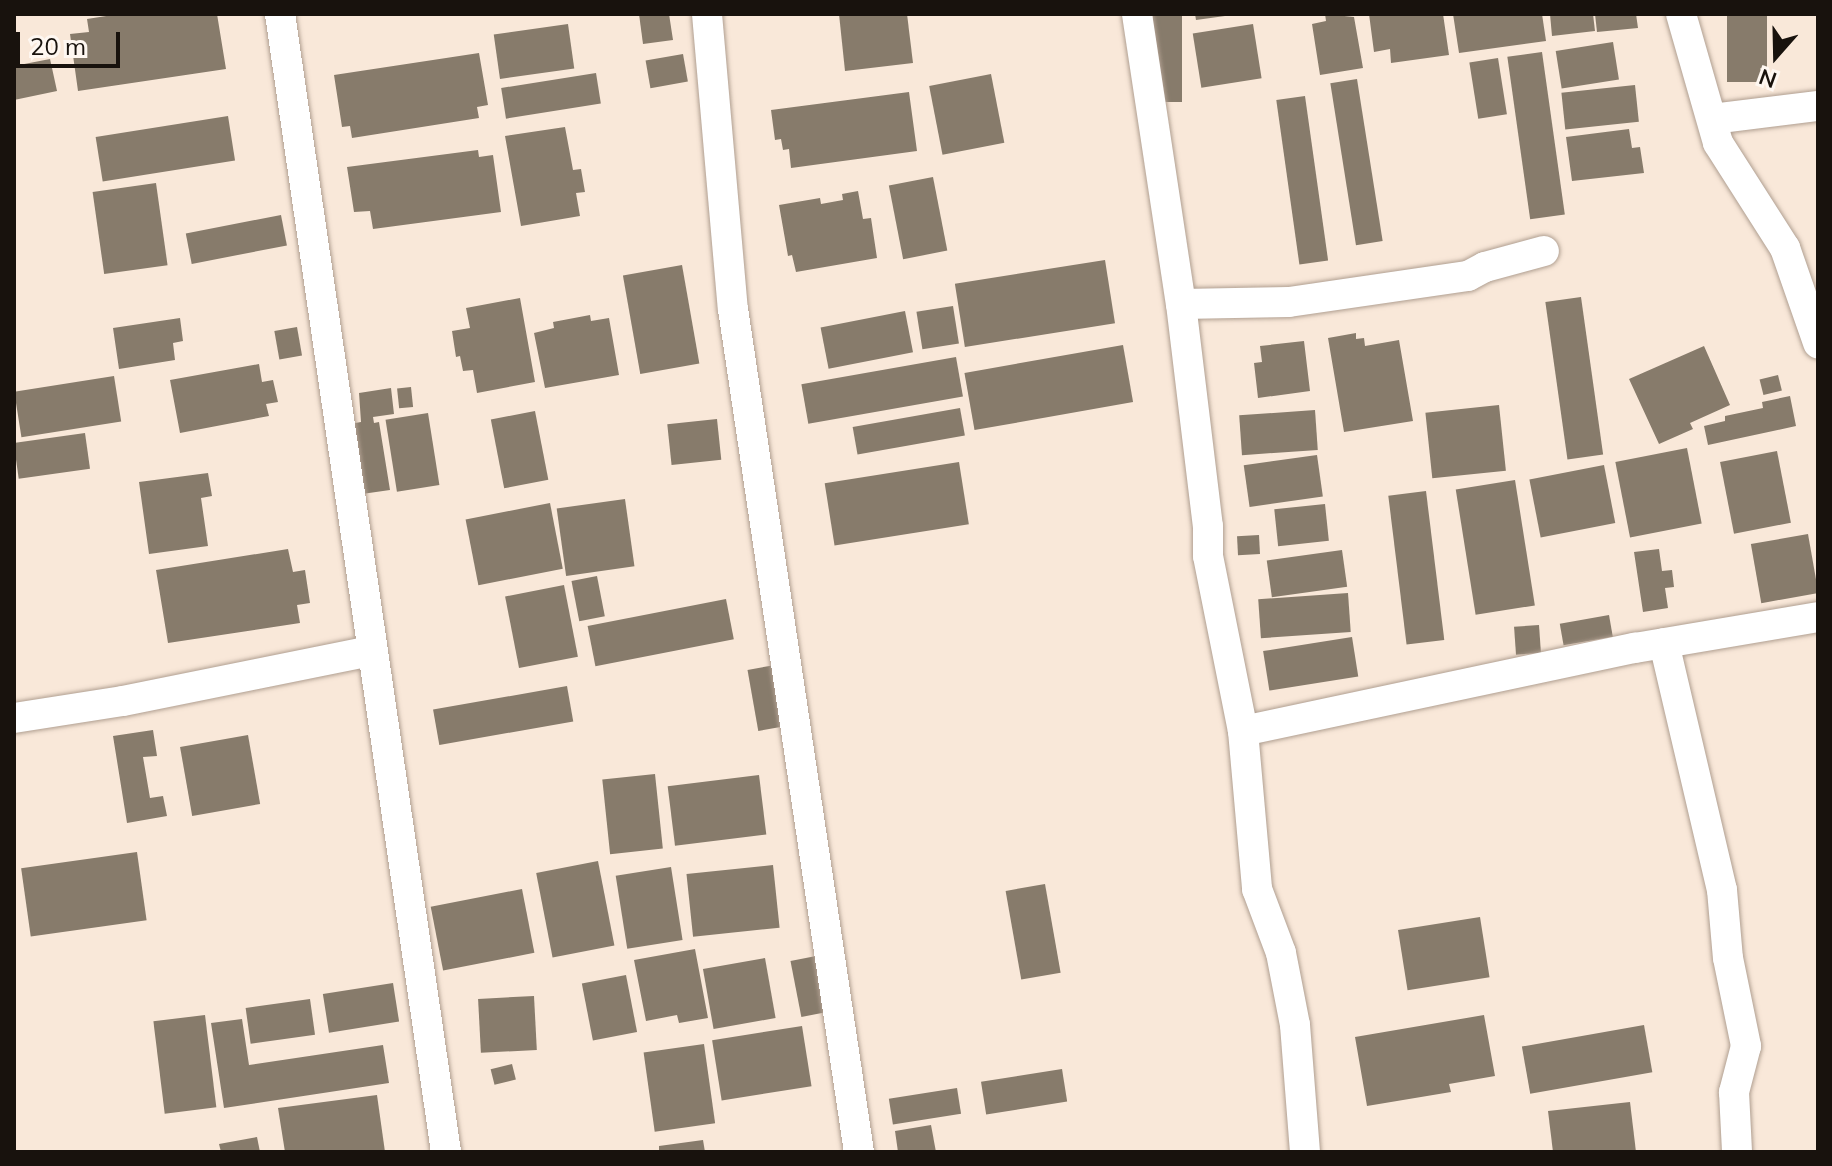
<!DOCTYPE html>
<style>
body{margin:0}
#map{position:relative;width:1832px;height:1166px;overflow:hidden;background:#f9e8d9;font-family:Mulish,sans-serif}
div>[style]{position:absolute}
[style*='--x']{left:calc(var(--x)*1px);top:calc(var(--y)*1px);width:calc(var(--w)*1px);rotate:calc(var(--a)*1deg)}
.building>*{inset:0;background:#877b6b;transform-origin:0 0}
.roads{filter:drop-shadow(0 0 2px #b09f91) drop-shadow(0 0 2px #b09f91)}
.street>*{height:30px;margin:-15px;padding:0 15px;transform-origin:15px;border-radius:15px;background:#fff}
span{translate:-50% -50%;white-space:nowrap;text-align:center;line-height:1.15;-webkit-text-stroke:8px #fef7f1;paint-order:stroke}
.frame{position:absolute;inset:0;border:16px solid #18120d;pointer-events:none}
.north{position:absolute;left:1736px;top:16px;width:80px;height:80px;-webkit-text-stroke:6px #fef7f1;paint-order:stroke;rotate:200deg;font-size:22px;font-weight:700;line-height:32px;text-align:center;color:#18120d}
.north::after{content:'';display:block;margin:auto;width:28px;height:36px;background:#18120d;clip-path:polygon(50% 0,100% 100%,50% 72%,0 100%)}
.scale{position:absolute;left:16px;top:32px;width:104px;height:36px;box-sizing:border-box;border:4px solid #18120d;border-top:0;padding-left:10px;font-size:24px;line-height:28px;white-space:nowrap;color:#18120d;-webkit-text-stroke:6px #fef7f1;paint-order:stroke}
</style>
<div id="map">
<div class="building">
<i style="clip-path:polygon(119px 14px,217px 14px,226px 69px,78px 91px,70px 34px,89px 32px,87px 19px)"></i>
<i style="clip-path:polygon(639px 14px,669px 14px,673px 40px,643px 44px)"></i>
<i style="clip-path:polygon(839px 14px,907px 14px,913px 63px,845px 71px)"></i>
<i style="left:1153px;top:14px;width:29px;height:88px"></i>
<i style="clip-path:polygon(1195px 14px,1225px 14px,1225px 16px,1196px 20px)"></i>
<i style="clip-path:polygon(1325px 14px,1354px 17px,1363px 68px,1320px 75px,1312px 24px,1326px 21px)"></i>
<i style="clip-path:polygon(1369px 14px,1443px 14px,1449px 55px,1391px 63px,1390px 49px,1374px 52px)"></i>
<i style="clip-path:polygon(1453px 14px,1542px 14px,1546px 41px,1459px 53px)"></i>
<i style="clip-path:polygon(1550px 14px,1593px 14px,1595px 31px,1552px 36px)"></i>
<i style="clip-path:polygon(1595px 14px,1636px 14px,1638px 28px,1597px 32px)"></i>
<i style="left:1727px;top:14px;width:40px;height:68px"></i>
<i style="left:568px;top:24px;width:45px;height:75px;rotate:82deg"></i>
<i style="left:1253px;top:24px;width:55px;height:61px;rotate:81deg"></i>
<i style="left:1613px;top:42px;width:38px;height:58px;rotate:81deg"></i>
<i style="left:1542px;top:52px;width:164px;height:35px;rotate:82deg"></i>
<i style="clip-path:polygon(479px 53px,488px 105px,477px 107px,479px 118px,352px 138px,350px 126px,342px 127px,334px 75px)"></i>
<i style="left:683px;top:54px;width:28px;height:38px;rotate:80deg"></i>
<i style="left:1498px;top:58px;width:57px;height:29px;rotate:81deg"></i>
<i style="clip-path:polygon(50px 59px,57px 91px,14px 100px,14px 66px)"></i>
<i style="left:596px;top:73px;width:31px;height:96px;rotate:81deg"></i>
<i style="left:991px;top:74px;width:70px;height:63px;rotate:79deg"></i>
<i style="left:1357px;top:79px;width:164px;height:27px;rotate:81deg"></i>
<i style="left:1635px;top:85px;width:37px;height:74px;rotate:84deg"></i>
<i style="clip-path:polygon(909px 92px,917px 151px,791px 168px,789px 149px,783px 150px,781px 139px,775px 140px,771px 110px)"></i>
<i style="left:1305px;top:96px;width:166px;height:29px;rotate:82deg"></i>
<i style="left:228px;top:116px;width:45px;height:134px;rotate:81deg"></i>
<i style="clip-path:polygon(565px 127px,573px 170px,581px 169px,585px 192px,576px 193px,580px 216px,521px 226px,505px 136px)"></i>
<i style="clip-path:polygon(1629px 129px,1632px 148px,1640px 147px,1644px 173px,1572px 181px,1566px 137px)"></i>
<i style="clip-path:polygon(478px 150px,479px 157px,493px 155px,501px 212px,373px 229px,370px 211px,354px 212px,347px 167px)"></i>
<i style="left:933px;top:177px;width:75px;height:45px;rotate:79deg"></i>
<i style="left:156px;top:183px;width:83px;height:64px;rotate:82deg"></i>
<i style="clip-path:polygon(858px 191px,863px 219px,871px 218px,877px 258px,796px 272px,792px 255px,788px 256px,779px 205px,820px 198px,821px 204px,843px 200px,842px 194px)"></i>
<i style="left:281px;top:215px;width:31px;height:97px;rotate:79deg"></i>
<i style="left:1105px;top:260px;width:64px;height:152px;rotate:81deg"></i>
<i style="left:682px;top:265px;width:100px;height:60px;rotate:80deg"></i>
<i style="left:1581px;top:297px;width:159px;height:36px;rotate:82deg"></i>
<i style="clip-path:polygon(520px 298px,535px 382px,477px 393px,473px 370px,463px 371px,460px 356px,456px 357px,452px 331px,470px 328px,466px 308px)"></i>
<i style="left:953px;top:306px;width:38px;height:37px;rotate:81deg"></i>
<i style="left:905px;top:311px;width:42px;height:86px;rotate:79deg"></i>
<i style="clip-path:polygon(590px 315px,591px 321px,609px 318px,619px 375px,545px 388px,534px 333px,554px 328px,553px 322px)"></i>
<i style="clip-path:polygon(180px 318px,183px 341px,173px 343px,175px 360px,119px 369px,113px 328px)"></i>
<i style="left:297px;top:327px;width:29px;height:23px;rotate:80deg"></i>
<i style="clip-path:polygon(1356px 333px,1356px 339px,1364px 338px,1365px 346px,1399px 340px,1413px 421px,1344px 432px,1328px 338px)"></i>
<i style="clip-path:polygon(1304px 341px,1310px 391px,1258px 398px,1254px 363px,1262px 362px,1260px 346px)"></i>
<i style="left:1123px;top:345px;width:58px;height:161px;rotate:80deg"></i>
<i style="clip-path:polygon(1704px 346px,1730px 405px,1690px 423px,1693px 429px,1659px 444px,1629px 379px)"></i>
<i style="left:956px;top:357px;width:40px;height:157px;rotate:80deg"></i>
<i style="clip-path:polygon(259px 364px,262px 382px,273px 380px,278px 402px,266px 404px,269px 416px,180px 433px,170px 380px)"></i>
<i style="left:1778px;top:375px;width:16px;height:19px;rotate:76deg"></i>
<i style="left:114px;top:376px;width:46px;height:101px;rotate:81deg"></i>
<i style="left:411px;top:387px;width:20px;height:14px;rotate:84deg"></i>
<i style="clip-path:polygon(391px 388px,394px 414px,373px 417px,374px 423px,379px 422px,390px 490px,362px 494px,350px 424px,361px 422px,359px 393px)"></i>
<i style="clip-path:polygon(1790px 396px,1796px 426px,1708px 445px,1704px 426px,1725px 421px,1725px 416px,1763px 408px,1762px 402px)"></i>
<i style="left:1499px;top:405px;width:66px;height:74px;rotate:84deg"></i>
<i style="left:960px;top:408px;width:28px;height:109px;rotate:80deg"></i>
<i style="left:1315px;top:410px;width:40px;height:76px;rotate:86deg"></i>
<i style="left:535px;top:411px;width:70px;height:45px;rotate:79deg"></i>
<i style="left:428px;top:413px;width:73px;height:43px;rotate:81deg"></i>
<i style="left:717px;top:419px;width:41px;height:50px;rotate:84deg"></i>
<i style="left:85px;top:433px;width:36px;height:72px;rotate:82deg"></i>
<i style="left:1687px;top:448px;width:77px;height:73px;rotate:79deg"></i>
<i style="left:1777px;top:451px;width:73px;height:58px;rotate:79deg"></i>
<i style="left:1317px;top:455px;width:42px;height:74px;rotate:82deg"></i>
<i style="left:959px;top:462px;width:63px;height:136px;rotate:81deg"></i>
<i style="left:1604px;top:465px;width:59px;height:76px;rotate:79deg"></i>
<i style="clip-path:polygon(208px 473px,212px 496px,201px 498px,208px 546px,149px 554px,139px 482px)"></i>
<i style="left:1515px;top:480px;width:127px;height:60px;rotate:81deg"></i>
<i style="left:1426px;top:491px;width:150px;height:38px;rotate:83deg"></i>
<i style="left:625px;top:499px;width:68px;height:69px;rotate:82deg"></i>
<i style="left:550px;top:503px;width:67px;height:86px;rotate:79deg"></i>
<i style="left:1325px;top:504px;width:37px;height:51px;rotate:84deg"></i>
<i style="left:1808px;top:534px;width:60px;height:58px;rotate:80deg"></i>
<i style="left:1259px;top:535px;width:19px;height:22px;rotate:87deg"></i>
<i style="clip-path:polygon(288px 549px,293px 572px,305px 570px,310px 603px,297px 605px,300px 623px,168px 643px,156px 570px)"></i>
<i style="clip-path:polygon(1659px 549px,1662px 571px,1672px 570px,1674px 587px,1665px 588px,1668px 608px,1643px 612px,1634px 552px)"></i>
<i style="left:1342px;top:550px;width:37px;height:76px;rotate:82deg"></i>
<i style="left:597px;top:576px;width:41px;height:26px;rotate:79deg"></i>
<i style="left:564px;top:585px;width:73px;height:60px;rotate:79deg"></i>
<i style="left:1348px;top:593px;width:39px;height:90px;rotate:86deg"></i>
<i style="left:726px;top:599px;width:41px;height:141px;rotate:79deg"></i>
<i style="left:1609px;top:615px;width:22px;height:50px;rotate:80deg"></i>
<i style="left:1539px;top:625px;width:28px;height:25px;rotate:86deg"></i>
<i style="left:1352px;top:637px;width:40px;height:90px;rotate:81deg"></i>
<i style="left:781px;top:664px;width:62px;height:34px;rotate:80deg"></i>
<i style="left:567px;top:686px;width:36px;height:136px;rotate:80deg"></i>
<i style="clip-path:polygon(153px 730px,157px 756px,143px 757px,150px 798px,163px 796px,167px 816px,127px 823px,113px 736px)"></i>
<i style="left:248px;top:735px;width:70px;height:69px;rotate:80deg"></i>
<i style="left:655px;top:774px;width:75px;height:53px;rotate:84deg"></i>
<i style="left:759px;top:775px;width:60px;height:92px;rotate:83deg"></i>
<i style="left:137px;top:852px;width:69px;height:117px;rotate:82deg"></i>
<i style="left:598px;top:861px;width:86px;height:63px;rotate:79deg"></i>
<i style="left:773px;top:865px;width:63px;height:87px;rotate:84deg"></i>
<i style="left:671px;top:867px;width:74px;height:56px;rotate:81deg"></i>
<i style="left:1045px;top:884px;width:90px;height:40px;rotate:80deg"></i>
<i style="left:522px;top:889px;width:65px;height:93px;rotate:79deg"></i>
<i style="left:1480px;top:917px;width:61px;height:83px;rotate:81deg"></i>
<i style="clip-path:polygon(695px 949px,708px 1018px,679px 1023px,677px 1015px,646px 1021px,634px 960px)"></i>
<i style="left:816px;top:956px;width:57px;height:26px;rotate:79deg"></i>
<i style="left:765px;top:958px;width:61px;height:63px;rotate:80deg"></i>
<i style="left:626px;top:975px;width:58px;height:45px;rotate:79deg"></i>
<i style="left:393px;top:983px;width:39px;height:71px;rotate:81deg"></i>
<i style="left:534px;top:996px;width:54px;height:56px;rotate:87deg"></i>
<i style="left:310px;top:999px;width:36px;height:65px;rotate:82deg"></i>
<i style="left:205px;top:1015px;width:93px;height:52px;rotate:83deg"></i>
<i style="clip-path:polygon(1484px 1015px,1495px 1076px,1449px 1084px,1451px 1092px,1367px 1106px,1355px 1037px)"></i>
<i style="clip-path:polygon(242px 1019px,249px 1065px,383px 1045px,389px 1083px,224px 1108px,211px 1023px)"></i>
<i style="left:1644px;top:1025px;width:48px;height:124px;rotate:80deg"></i>
<i style="left:802px;top:1026px;width:61px;height:91px;rotate:81deg"></i>
<i style="left:704px;top:1044px;width:80px;height:61px;rotate:82deg"></i>
<i style="left:512px;top:1064px;width:16px;height:22px;rotate:76deg"></i>
<i style="left:1062px;top:1069px;width:33px;height:82px;rotate:81deg"></i>
<i style="left:957px;top:1088px;width:26px;height:69px;rotate:81deg"></i>
<i style="clip-path:polygon(377px 1095px,385px 1152px,285px 1152px,278px 1108px)"></i>
<i style="clip-path:polygon(1630px 1102px,1636px 1152px,1553px 1152px,1548px 1111px)"></i>
<i style="clip-path:polygon(931px 1125px,936px 1152px,898px 1152px,895px 1131px)"></i>
<i style="clip-path:polygon(257px 1137px,260px 1152px,221px 1152px,219px 1144px)"></i>
<i style="clip-path:polygon(703px 1140px,705px 1152px,659px 1152px,659px 1146px)"></i>
</div>
<div class="roads">
<div class="street">
<i style="--x:280;--y:14;--w:1150;--a:81.7"></i>
<i style="--x:707;--y:14;--w:296;--a:85"></i>
<i style="--x:733;--y:309;--w:852;--a:81.5"></i>
<i style="--x:1137;--y:14;--w:293;--a:81.4"></i>
<i style="--x:1181;--y:304;--w:224;--a:83.1"></i>
<i style="--x:1208;--y:526;--w:30;--a:90"></i>
<i style="--x:1208;--y:556;--w:178;--a:78.7"></i>
<i style="--x:1243;--y:731;--w:159;--a:84.9"></i>
<i style="--x:1257;--y:889;--w:68;--a:69.4"></i>
<i style="--x:1281;--y:953;--w:73;--a:79"></i>
<i style="--x:1295;--y:1025;--w:127;--a:85.5"></i>
<i style="--x:1681;--y:14;--w:134;--a:74"></i>
<i style="--x:1718;--y:143;--w:125;--a:57.5"></i>
<i style="--x:1785;--y:248;--w:101;--a:70.8"></i>
<i style="--x:1712;--y:119;--w:107;--a:-7"></i>
<i style="--x:1181;--y:304;--w:108;--a:-1.1"></i>
<i style="--x:1289;--y:302;--w:181;--a:-8.3"></i>
<i style="--x:1468;--y:276;--w:19;--a:-28"></i>
<i style="--x:1485;--y:267;--w:61;--a:-15.2"></i>
<i style="--x:1664;--y:643;--w:254;--a:76.8"></i>
<i style="--x:1722;--y:890;--w:68;--a:85"></i>
<i style="--x:1728;--y:958;--w:90;--a:78.4"></i>
<i style="--x:1746;--y:1046;--w:48;--a:104.6"></i>
<i style="--x:1734;--y:1092;--w:60;--a:87.1"></i>
<i style="--x:14;--y:718;--w:110;--a:-8.9"></i>
<i style="--x:123;--y:701;--w:254;--a:-11.4"></i>
<i style="--x:1243;--y:731;--w:401;--a:-12"></i>
<i style="--x:1635;--y:648;--w:186;--a:-9.6"></i>
</div>
</div>
<div class="frame"></div>
<div class="north">N</div>
<div class="scale">20 m</div>
</div>
